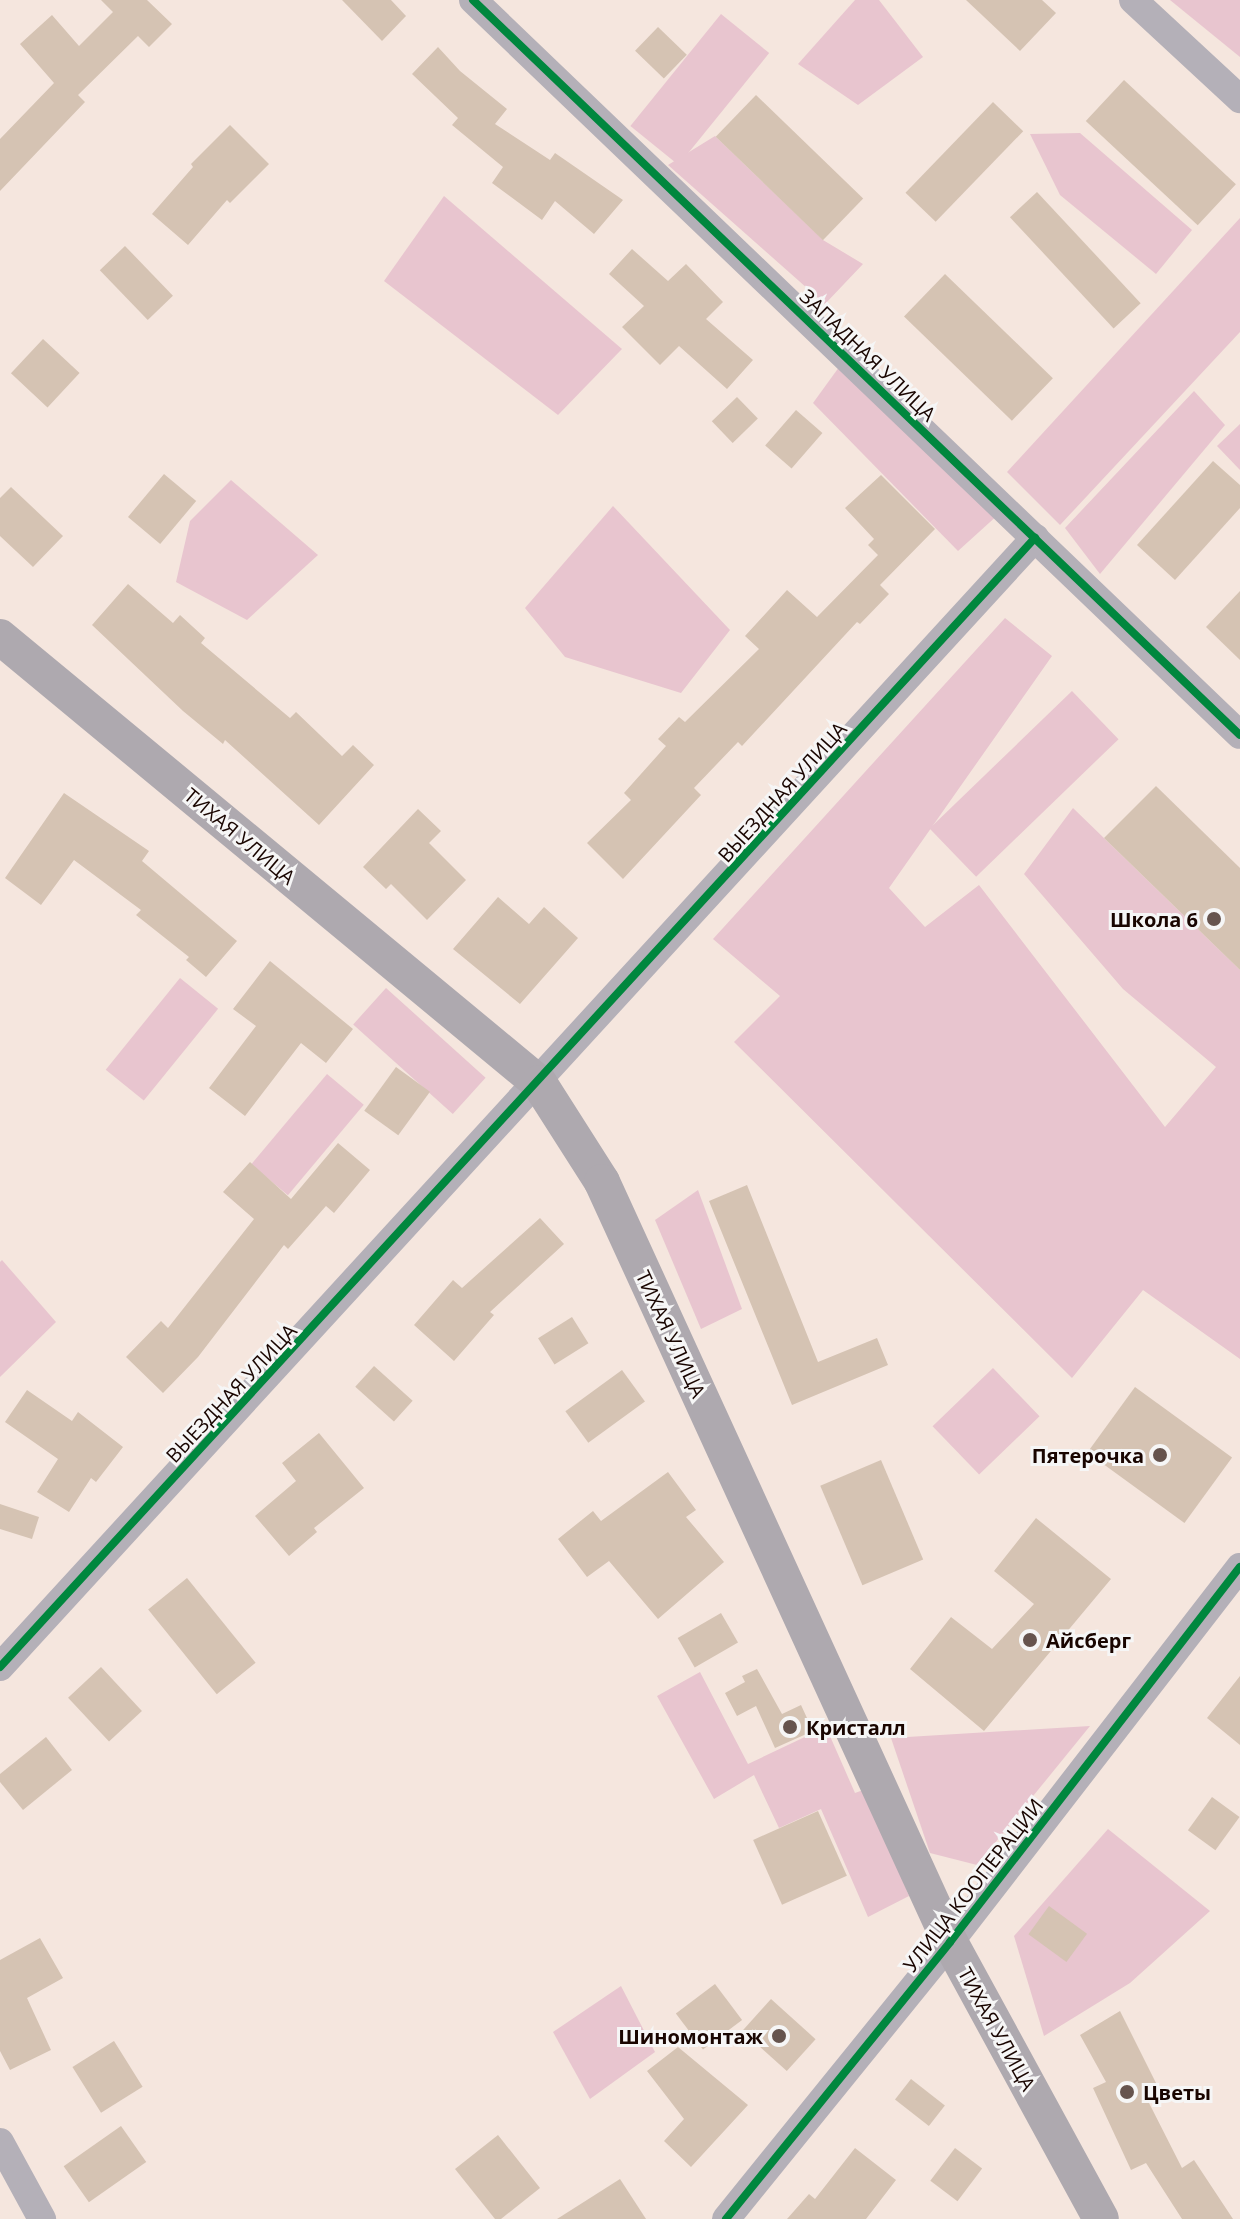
<!DOCTYPE html>
<meta charset="utf-8">
<style>
body{margin:0}
#map{position:relative;width:1240px;height:2219px;overflow:hidden;background:#f5e6de;font-family:"Open Sans",sans-serif}
div>[style]{position:absolute}
[style*='--x']{left:calc(var(--x)*1px);top:calc(var(--y)*1px);width:calc(var(--w)*1px);rotate:calc(var(--a)*1deg)}
.green>*{inset:0;background:#e8c5cf;transform-origin:0 0}
.building>*{inset:0;background:#d5c3b3;transform-origin:0 0}
.minor>*{height:28px;margin:-14px;padding:0 14px;transform-origin:14px;border-radius:14px;background:#b4b0b8}
.major>*{height:36px;margin:-18px;padding:0 18px;transform-origin:18px;border-radius:18px;background:#aea9af}
.cycleway>*{height:8px;margin:-4px;padding:0 4px;transform-origin:4px;border-radius:4px;background:#00873e}
.dots>*{width:22px;height:22px;translate:-50% -50%;box-sizing:border-box;border:4px solid #f6f6f6;border-radius:50%}
span{translate:-50% -50%;white-space:nowrap;text-align:center;line-height:1.15;-webkit-text-stroke:6px #f6f6f6;paint-order:stroke}
.street-label{font-size:20px;color:#190500}
.poi-label{font-size:20px;color:#190500;font-weight:700}
.right{translate:-100% -50%;text-align:right}
.left{translate:0 -50%;text-align:left}
</style>
<div id="map">
<div class="green">
<i style="clip-path:polygon(855px 0,879px 0,923px 57px,858px 105px,798px 64px)"></i>
<i style="clip-path:polygon(1170px 0,1240px 0,1240px 57px)"></i>
<i style="left:721px;top:14px;width:62px;height:144px;rotate:39deg"></i>
<i style="clip-path:polygon(1080px 133px,1192px 230px,1156px 274px,1060px 195px,1030px 134px)"></i>
<i style="clip-path:polygon(715px 136px,823px 240px,863px 264px,825px 304px,668px 165px)"></i>
<i style="clip-path:polygon(444px 196px,622px 349px,558px 415px,384px 281px)"></i>
<i style="clip-path:polygon(1240px 218px,1240px 332px,1060px 525px,1007px 472px)"></i>
<i style="clip-path:polygon(842px 363px,1000px 513px,958px 551px,813px 403px)"></i>
<i style="clip-path:polygon(1194px 391px,1225px 425px,1100px 574px,1065px 528px)"></i>
<i style="clip-path:polygon(1240px 424px,1240px 470px,1217px 446px)"></i>
<i style="clip-path:polygon(231px 480px,318px 555px,247px 620px,176px 582px,190px 521px)"></i>
<i style="clip-path:polygon(613px 506px,730px 630px,681px 693px,565px 657px,525px 608px)"></i>
<i style="clip-path:polygon(1005px 618px,1052px 656px,889px 888px,925px 927px,979px 885px,1165px 1127px,1216px 1067px,1123px 989px,1024px 874px,1073px 808px,1240px 970px,1240px 1359px,1143px 1290px,1072px 1378px,734px 1042px,780px 996px,713px 939px)"></i>
<i style="left:1072px;top:691px;width:67px;height:198px;rotate:46deg"></i>
<i style="left:180px;top:978px;width:49px;height:118px;rotate:39deg"></i>
<i style="left:386px;top:988px;width:134px;height:49px;rotate:42deg"></i>
<i style="left:327px;top:1074px;width:48px;height:118px;rotate:40deg"></i>
<i style="clip-path:polygon(698px 1190px,742px 1309px,701px 1329px,655px 1220px)"></i>
<i style="clip-path:polygon(2px 1260px,56px 1322px,0 1377px,0 1262px)"></i>
<i style="left:993px;top:1368px;width:67px;height:84px;rotate:46deg"></i>
<i style="clip-path:polygon(700px 1672px,748px 1764px,826px 1727px,855px 1793px,866px 1789px,909px 1896px,868px 1917px,821px 1809px,779px 1828px,754px 1775px,714px 1799px,657px 1696px)"></i>
<i style="clip-path:polygon(1090px 1726px,977px 1865px,930px 1853px,891px 1738px)"></i>
<i style="clip-path:polygon(1108px 1829px,1210px 1911px,1130px 1983px,1044px 2036px,1014px 1936px)"></i>
<i style="clip-path:polygon(621px 1986px,655px 2052px,590px 2099px,553px 2032px)"></i>
</div>
<div class="building">
<i style="clip-path:polygon(101px 0,147px 0,172px 24px,149px 47px,138px 36px,78px 95px,85px 102px,0 191px,0 139px,54px 83px,20px 44px,52px 15px,79px 46px,113px 12px)"></i>
<i style="clip-path:polygon(342px 0,391px 0,406px 16px,382px 41px)"></i>
<i style="clip-path:polygon(966px 0,1042px 0,1056px 13px,1020px 51px)"></i>
<i style="left:658px;top:27px;width:40px;height:33px;rotate:44deg"></i>
<i style="clip-path:polygon(438px 47px,460px 71px,507px 109px,495px 124px,550px 160px,555px 153px,623px 200px,594px 234px,555px 201px,542px 220px,492px 183px,503px 167px,452px 125px,458px 118px,412px 74px)"></i>
<i style="left:1124px;top:80px;width:153px;height:56px;rotate:43deg"></i>
<i style="left:756px;top:95px;width:149px;height:58px;rotate:44deg"></i>
<i style="left:993px;top:102px;width:42px;height:126px;rotate:44deg"></i>
<i style="clip-path:polygon(230px 125px,269px 164px,230px 203px,227px 200px,188px 245px,152px 214px,193px 167px,191px 164px)"></i>
<i style="left:1037px;top:192px;width:152px;height:37px;rotate:47deg"></i>
<i style="left:125px;top:246px;width:69px;height:35px;rotate:46deg"></i>
<i style="clip-path:polygon(632px 249px,668px 281px,686px 264px,723px 302px,706px 319px,753px 360px,727px 389px,679px 346px,660px 365px,622px 327px,644px 306px,609px 274px)"></i>
<i style="left:945px;top:274px;width:150px;height:59px;rotate:44deg"></i>
<i style="left:43px;top:339px;width:50px;height:47px;rotate:43deg"></i>
<i style="left:737px;top:397px;width:30px;height:35px;rotate:46deg"></i>
<i style="left:796px;top:410px;width:35px;height:47px;rotate:41deg"></i>
<i style="clip-path:polygon(1213px 461px,1240px 485px,1240px 508px,1175px 580px,1137px 545px)"></i>
<i style="left:164px;top:474px;width:42px;height:56px;rotate:40deg"></i>
<i style="clip-path:polygon(881px 475px,935px 529px,880px 585px,889px 594px,860px 624px,857px 622px,742px 746px,738px 742px,694px 788px,701px 795px,623px 879px,587px 843px,631px 800px,624px 793px,666px 746px,658px 739px,679px 717px,685px 722px,759px 649px,745px 636px,787px 590px,817px 617px,878px 555px,868px 545px,874px 539px,845px 508px)"></i>
<i style="clip-path:polygon(11px 487px,63px 536px,33px 567px,0 536px,0 498px)"></i>
<i style="clip-path:polygon(128px 584px,173px 623px,180px 615px,205px 638px,201px 643px,290px 718px,296px 712px,342px 756px,353px 745px,374px 765px,319px 825px,225px 740px,223px 744px,183px 711px,92px 625px)"></i>
<i style="clip-path:polygon(1240px 591px,1240px 660px,1206px 627px)"></i>
<i style="clip-path:polygon(1156px 786px,1240px 868px,1240px 970px,1104px 838px)"></i>
<i style="clip-path:polygon(64px 793px,149px 851px,142px 861px,237px 941px,206px 977px,186px 960px,189px 957px,136px 915px,141px 910px,74px 860px,41px 905px,5px 878px)"></i>
<i style="clip-path:polygon(418px 809px,441px 831px,429px 843px,466px 880px,427px 920px,391px 884px,386px 889px,363px 867px)"></i>
<i style="clip-path:polygon(498px 897px,529px 924px,544px 907px,578px 938px,520px 1004px,453px 949px)"></i>
<i style="clip-path:polygon(270px 961px,353px 1029px,326px 1063px,301px 1043px,245px 1116px,209px 1088px,256px 1026px,233px 1009px)"></i>
<i style="left:396px;top:1067px;width:42px;height:54px;rotate:36deg"></i>
<i style="clip-path:polygon(338px 1143px,370px 1170px,334px 1213px,326px 1206px,288px 1249px,284px 1245px,198px 1357px,163px 1393px,126px 1357px,161px 1321px,168px 1328px,254px 1219px,223px 1192px,250px 1162px,291px 1199px)"></i>
<i style="clip-path:polygon(747px 1185px,818px 1362px,877px 1338px,888px 1365px,792px 1405px,709px 1201px)"></i>
<i style="clip-path:polygon(540px 1218px,564px 1244px,490px 1312px,494px 1315px,454px 1361px,414px 1325px,453px 1280px,462px 1288px)"></i>
<i style="left:572px;top:1317px;width:31px;height:40px;rotate:58deg"></i>
<i style="left:374px;top:1366px;width:52px;height:28px;rotate:42deg"></i>
<i style="left:622px;top:1370px;width:39px;height:70px;rotate:54deg"></i>
<i style="left:1135px;top:1387px;width:120px;height:81px;rotate:36deg"></i>
<i style="clip-path:polygon(27px 1390px,72px 1421px,78px 1412px,123px 1447px,96px 1482px,91px 1478px,69px 1512px,37px 1492px,58px 1459px,5px 1422px)"></i>
<i style="clip-path:polygon(319px 1433px,364px 1488px,314px 1528px,317px 1532px,289px 1556px,255px 1516px,296px 1481px,282px 1463px)"></i>
<i style="left:881px;top:1460px;width:108px;height:66px;rotate:67deg"></i>
<i style="clip-path:polygon(668px 1472px,696px 1510px,686px 1517px,724px 1562px,658px 1619px,609px 1561px,587px 1577px,558px 1539px,593px 1511px,601px 1521px)"></i>
<i style="clip-path:polygon(0 1504px,39px 1517px,32px 1539px,0 1529px)"></i>
<i style="clip-path:polygon(1036px 1518px,1111px 1579px,984px 1731px,910px 1669px,951px 1617px,992px 1649px,1034px 1604px,994px 1571px)"></i>
<i style="left:187px;top:1578px;width:109px;height:50px;rotate:51deg"></i>
<i style="left:721px;top:1613px;width:34px;height:50px;rotate:60deg"></i>
<i style="left:101px;top:1667px;width:60px;height:45px;rotate:47deg"></i>
<i style="clip-path:polygon(757px 1669px,782px 1714px,801px 1705px,813px 1731px,775px 1748px,756px 1706px,737px 1716px,725px 1693px,745px 1682px,742px 1676px)"></i>
<i style="clip-path:polygon(1240px 1676px,1240px 1745px,1207px 1718px)"></i>
<i style="clip-path:polygon(46px 1737px,72px 1770px,23px 1810px,0 1782px,0 1774px)"></i>
<i style="left:1212px;top:1797px;width:34px;height:41px;rotate:36deg"></i>
<i style="left:818px;top:1811px;width:71px;height:71px;rotate:66deg"></i>
<i style="left:1049px;top:1906px;width:47px;height:35px;rotate:36deg"></i>
<i style="clip-path:polygon(40px 1938px,63px 1978px,27px 1998px,51px 2050px,10px 2070px,0 2051px,0 1960px)"></i>
<i style="left:715px;top:1984px;width:45px;height:49px;rotate:53deg"></i>
<i style="left:771px;top:1999px;width:60px;height:43px;rotate:42deg"></i>
<i style="clip-path:polygon(1120px 2011px,1162px 2095px,1148px 2101px,1182px 2168px,1194px 2160px,1233px 2219px,1182px 2219px,1146px 2163px,1131px 2170px,1093px 2088px,1106px 2082px,1080px 2035px)"></i>
<i style="left:114px;top:2041px;width:54px;height:49px;rotate:58deg"></i>
<i style="clip-path:polygon(678px 2047px,748px 2105px,691px 2167px,664px 2141px,684px 2119px,647px 2071px)"></i>
<i style="left:911px;top:2079px;width:43px;height:26px;rotate:38deg"></i>
<i style="left:121px;top:2126px;width:44px;height:70px;rotate:55deg"></i>
<i style="clip-path:polygon(498px 2135px,540px 2188px,501px 2219px,495px 2219px,455px 2169px)"></i>
<i style="clip-path:polygon(855px 2148px,896px 2180px,866px 2219px,787px 2219px,809px 2194px,815px 2199px)"></i>
<i style="left:955px;top:2148px;width:34px;height:41px;rotate:37deg"></i>
<i style="clip-path:polygon(620px 2179px,646px 2219px,557px 2219px)"></i>
</div>
<div class="minor">
<i style="--x:473;--y:0;--w:1062;--a:43.78"></i>
<i style="--x:1133;--y:0;--w:146;--a:42.8"></i>
<i style="--x:0;--y:1667;--w:1532;--a:-47.49"></i>
<i style="--x:0;--y:2142;--w:88;--a:61.4"></i>
<i style="--x:726;--y:2219;--w:356;--a:-51"></i>
<i style="--x:950;--y:1942;--w:474;--a:-52.3"></i>
</div>
<div class="major">
<i style="--x:0;--y:637;--w:700;--a:39.61"></i>
<i style="--x:539;--y:1083;--w:117;--a:57.5"></i>
<i style="--x:602;--y:1182;--w:836;--a:65.4"></i>
<i style="--x:950;--y:1942;--w:315;--a:61.4"></i>
</div>
<div class="cycleway">
<i style="--x:473;--y:0;--w:1062;--a:43.78"></i>
<i style="--x:0;--y:1667;--w:1532;--a:-47.49"></i>
<i style="--x:726;--y:2219;--w:356;--a:-51"></i>
<i style="--x:950;--y:1942;--w:474;--a:-52.3"></i>
</div>
<div class="dots">
<i style="left:1214px;top:919px;background:#66544e"></i>
<i style="left:1160px;top:1455px;background:#66544e"></i>
<i style="left:1030px;top:1640px;background:#66544e"></i>
<i style="left:790px;top:1727px;background:#66544e"></i>
<i style="left:779px;top:2036px;background:#66544e"></i>
<i style="left:1127px;top:2092px;background:#66544e"></i>
</div>
<div class="street-label">
<span style="left:868px;top:355px;rotate:44deg">ЗАПАДНАЯ УЛИЦА</span>
<span style="left:782px;top:792px;rotate:-48deg">ВЫЕЗДНАЯ УЛИЦА</span>
<span style="left:240px;top:836px;rotate:40deg">ТИХАЯ УЛИЦА</span>
<span style="left:671px;top:1334px;rotate:65deg">ТИХАЯ УЛИЦА</span>
<span style="left:231px;top:1393px;rotate:-47deg">ВЫЕЗДНАЯ УЛИЦА</span>
<span style="left:973px;top:1885px;rotate:-52deg">УЛИЦА КООПЕРАЦИИ</span>
<span style="left:997px;top:2029px;rotate:61deg">ТИХАЯ УЛИЦА</span>
</div>
<div class="poi-label">
<span class="right" style="left:1198px;top:919px">Школа 6</span>
<span class="right" style="left:1144px;top:1455px">Пятерочка</span>
<span class="left" style="left:1046px;top:1640px">Айсберг</span>
<span class="left" style="left:806px;top:1727px">Кристалл</span>
<span class="right" style="left:763px;top:2036px">Шиномонтаж</span>
<span class="left" style="left:1143px;top:2092px">Цветы</span>
</div>
</div>
